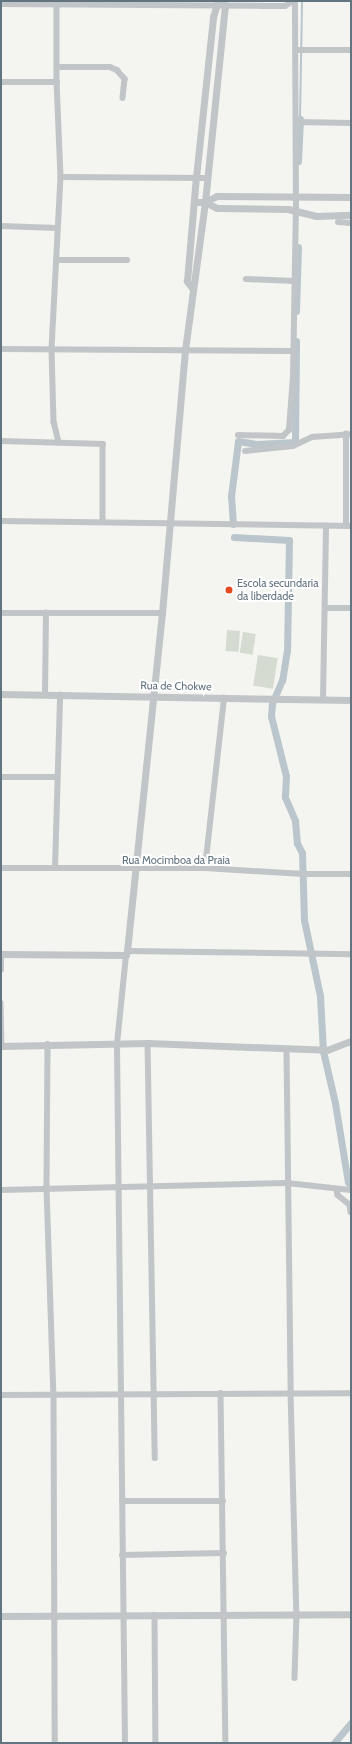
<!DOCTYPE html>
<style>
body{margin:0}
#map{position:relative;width:352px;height:1744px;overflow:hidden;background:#f4f4f0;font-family:Cabin,sans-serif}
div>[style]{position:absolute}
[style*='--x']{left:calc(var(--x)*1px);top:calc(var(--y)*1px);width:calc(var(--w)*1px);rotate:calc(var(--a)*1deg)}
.green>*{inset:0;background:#d5dbd1;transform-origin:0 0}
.stream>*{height:2px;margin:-1px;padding:0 1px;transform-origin:1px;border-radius:1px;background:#bac6cb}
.canal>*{height:7px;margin:-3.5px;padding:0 3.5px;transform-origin:3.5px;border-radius:3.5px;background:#bac6cb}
.minor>*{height:5.5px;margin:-2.75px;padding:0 2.75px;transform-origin:2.75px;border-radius:2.75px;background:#c1c5c8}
.tertiary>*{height:7px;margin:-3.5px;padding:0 3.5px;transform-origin:3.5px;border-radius:3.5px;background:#c1c5c8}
.dots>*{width:11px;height:11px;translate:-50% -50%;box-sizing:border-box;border:2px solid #fff;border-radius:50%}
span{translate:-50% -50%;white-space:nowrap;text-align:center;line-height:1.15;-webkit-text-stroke:4px #fff;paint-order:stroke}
.poi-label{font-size:11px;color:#637481}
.left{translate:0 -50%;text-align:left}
.street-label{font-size:11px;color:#637481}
.frame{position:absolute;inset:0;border:2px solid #637481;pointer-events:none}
</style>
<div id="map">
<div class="green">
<i style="left:227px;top:630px;width:13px;height:21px;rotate:4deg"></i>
<i style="left:243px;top:632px;width:13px;height:21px;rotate:9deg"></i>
<i style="left:258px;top:655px;width:20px;height:31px;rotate:9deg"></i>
</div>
<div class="stream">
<i style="--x:300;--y:119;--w:118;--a:-89"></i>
</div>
<div class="canal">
<i style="--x:298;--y:161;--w:42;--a:-87.3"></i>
<i style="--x:296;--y:311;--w:64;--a:-88.2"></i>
<i style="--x:233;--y:524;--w:28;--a:-94"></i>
<i style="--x:231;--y:496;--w:55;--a:-82.7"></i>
<i style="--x:238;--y:441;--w:19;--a:9"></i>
<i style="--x:257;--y:444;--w:38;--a:-3"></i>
<i style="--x:295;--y:442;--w:101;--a:-89.4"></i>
<i style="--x:234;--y:537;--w:55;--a:3.1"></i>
<i style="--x:289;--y:540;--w:110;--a:91"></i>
<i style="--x:287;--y:650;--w:30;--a:99"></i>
<i style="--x:282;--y:680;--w:26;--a:113"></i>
<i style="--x:272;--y:704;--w:12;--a:95"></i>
<i style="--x:271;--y:716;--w:62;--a:76"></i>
<i style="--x:286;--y:776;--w:21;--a:93"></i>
<i style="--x:285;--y:797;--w:26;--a:67"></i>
<i style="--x:295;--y:821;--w:22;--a:85"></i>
<i style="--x:297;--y:843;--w:11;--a:63"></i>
<i style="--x:302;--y:853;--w:67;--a:88.3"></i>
<i style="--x:304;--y:920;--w:78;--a:78.1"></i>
<i style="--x:320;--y:996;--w:55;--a:86.9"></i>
<i style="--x:323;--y:1051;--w:53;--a:77"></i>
<i style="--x:335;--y:1103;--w:80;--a:80.7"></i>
<i style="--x:348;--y:1182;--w:5;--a:53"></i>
<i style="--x:334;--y:1743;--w:26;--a:-50"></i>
</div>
<div class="minor">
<i style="--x:1;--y:4;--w:261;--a:0.4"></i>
<i style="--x:262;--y:6;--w:23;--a:0"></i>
<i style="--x:285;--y:6;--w:9;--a:-32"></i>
<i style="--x:57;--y:5;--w:77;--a:90"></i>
<i style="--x:57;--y:82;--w:95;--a:87.6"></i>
<i style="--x:61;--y:177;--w:173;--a:93"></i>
<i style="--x:52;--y:350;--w:72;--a:88.4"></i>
<i style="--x:54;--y:422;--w:21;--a:76"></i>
<i style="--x:297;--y:50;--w:54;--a:0"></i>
<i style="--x:57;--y:67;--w:53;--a:0"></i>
<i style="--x:110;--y:67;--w:8;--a:23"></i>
<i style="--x:117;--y:70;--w:12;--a:48"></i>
<i style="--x:125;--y:79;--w:19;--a:96"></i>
<i style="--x:1;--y:82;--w:56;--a:0"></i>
<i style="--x:296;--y:122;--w:55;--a:1"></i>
<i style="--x:61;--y:177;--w:146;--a:0.4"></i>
<i style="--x:338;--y:222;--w:13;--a:4"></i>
<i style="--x:1;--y:226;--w:56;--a:2"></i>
<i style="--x:56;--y:260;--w:71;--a:0"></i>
<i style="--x:246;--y:279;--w:48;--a:2.4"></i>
<i style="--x:1;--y:349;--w:291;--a:0.4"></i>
<i style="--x:238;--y:435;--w:45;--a:1.3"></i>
<i style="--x:283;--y:436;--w:8;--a:-45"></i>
<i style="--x:289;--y:430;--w:53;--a:-85.7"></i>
<i style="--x:293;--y:377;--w:167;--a:-89"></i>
<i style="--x:296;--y:210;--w:209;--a:-90.3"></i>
<i style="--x:1;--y:441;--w:102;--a:1.7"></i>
<i style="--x:103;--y:444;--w:78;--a:90"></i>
<i style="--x:245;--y:451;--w:48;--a:-5.9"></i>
<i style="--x:293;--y:446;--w:21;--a:-25"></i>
<i style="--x:312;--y:437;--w:39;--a:-4"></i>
<i style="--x:1;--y:521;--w:350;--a:0.8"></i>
<i style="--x:346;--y:526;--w:92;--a:-90"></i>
<i style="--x:326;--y:608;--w:25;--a:0"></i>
<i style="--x:1;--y:613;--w:161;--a:0"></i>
<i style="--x:45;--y:694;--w:81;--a:-89.3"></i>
<i style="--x:323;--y:700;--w:174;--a:-89"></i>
<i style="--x:1;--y:777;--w:55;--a:0"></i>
<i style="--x:1;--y:868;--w:204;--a:0"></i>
<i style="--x:205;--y:868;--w:99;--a:3.5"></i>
<i style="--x:304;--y:874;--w:47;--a:0"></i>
<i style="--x:55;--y:868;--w:173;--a:-88.3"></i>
<i style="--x:205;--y:868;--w:171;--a:-83.6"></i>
<i style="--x:127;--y:951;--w:224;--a:0.8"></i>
<i style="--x:1;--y:970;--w:16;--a:-90"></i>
<i style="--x:1;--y:1003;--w:43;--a:88.7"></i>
<i style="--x:148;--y:1043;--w:415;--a:89"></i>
<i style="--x:48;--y:1044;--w:144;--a:90.4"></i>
<i style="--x:47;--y:1188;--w:206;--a:88.1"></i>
<i style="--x:54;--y:1394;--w:349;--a:89.8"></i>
<i style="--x:287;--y:1050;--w:342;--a:89.3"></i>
<i style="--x:291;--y:1392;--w:222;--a:88.5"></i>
<i style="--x:297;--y:1614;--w:64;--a:91.8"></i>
<i style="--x:337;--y:1189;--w:6;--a:81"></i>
<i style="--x:338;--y:1195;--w:16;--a:40"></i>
<i style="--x:350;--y:1205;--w:7;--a:82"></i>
<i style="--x:1;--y:1190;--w:286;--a:-1.4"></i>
<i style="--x:287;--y:1183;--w:64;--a:6.2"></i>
<i style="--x:221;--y:1393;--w:350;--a:89.2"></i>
<i style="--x:1;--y:1395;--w:350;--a:-0.3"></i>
<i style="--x:122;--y:1501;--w:101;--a:0"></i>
<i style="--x:122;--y:1555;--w:102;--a:-1.1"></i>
<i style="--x:155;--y:1615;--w:128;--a:89.6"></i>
<i style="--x:125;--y:1743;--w:699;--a:-90.66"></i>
<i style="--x:117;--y:1044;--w:89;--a:-84.2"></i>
</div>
<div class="tertiary">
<i style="--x:194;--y:202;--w:11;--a:0"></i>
<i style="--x:205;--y:202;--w:13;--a:27"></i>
<i style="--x:217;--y:208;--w:71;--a:0.8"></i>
<i style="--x:288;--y:209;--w:29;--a:14"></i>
<i style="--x:316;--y:216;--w:35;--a:-2"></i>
<i style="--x:205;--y:202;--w:13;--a:-27"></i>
<i style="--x:217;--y:196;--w:134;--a:0.4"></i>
<i style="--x:192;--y:288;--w:9;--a:-126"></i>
<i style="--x:187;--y:281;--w:104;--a:-85.1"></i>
<i style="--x:196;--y:177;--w:161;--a:-83.9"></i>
<i style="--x:213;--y:17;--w:17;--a:-73"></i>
<i style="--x:1;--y:694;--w:350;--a:1"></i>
<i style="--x:1;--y:954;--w:125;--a:0.5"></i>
<i style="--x:126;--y:955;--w:4;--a:-76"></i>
<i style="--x:127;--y:951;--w:340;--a:-84.1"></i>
<i style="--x:162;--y:613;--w:264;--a:-85"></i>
<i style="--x:185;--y:350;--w:149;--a:-82.3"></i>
<i style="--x:205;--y:202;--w:197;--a:-84.2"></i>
<i style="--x:225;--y:6;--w:5;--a:-112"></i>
<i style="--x:1;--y:1046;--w:147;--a:-1.2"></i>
<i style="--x:148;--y:1043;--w:179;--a:2.2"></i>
<i style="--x:327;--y:1050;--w:26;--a:-21"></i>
<i style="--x:1;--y:1616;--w:350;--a:-0.3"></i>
</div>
<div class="dots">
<i style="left:229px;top:590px;background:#e44920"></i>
</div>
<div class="poi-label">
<span class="left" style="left:237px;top:590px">Escola secundaria<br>da liberdade</span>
</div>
<div class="street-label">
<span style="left:176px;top:686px;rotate:1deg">Rua de Chokwe</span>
<span style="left:176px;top:860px">Rua Mocimboa da Praia</span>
</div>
<div class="frame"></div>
</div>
